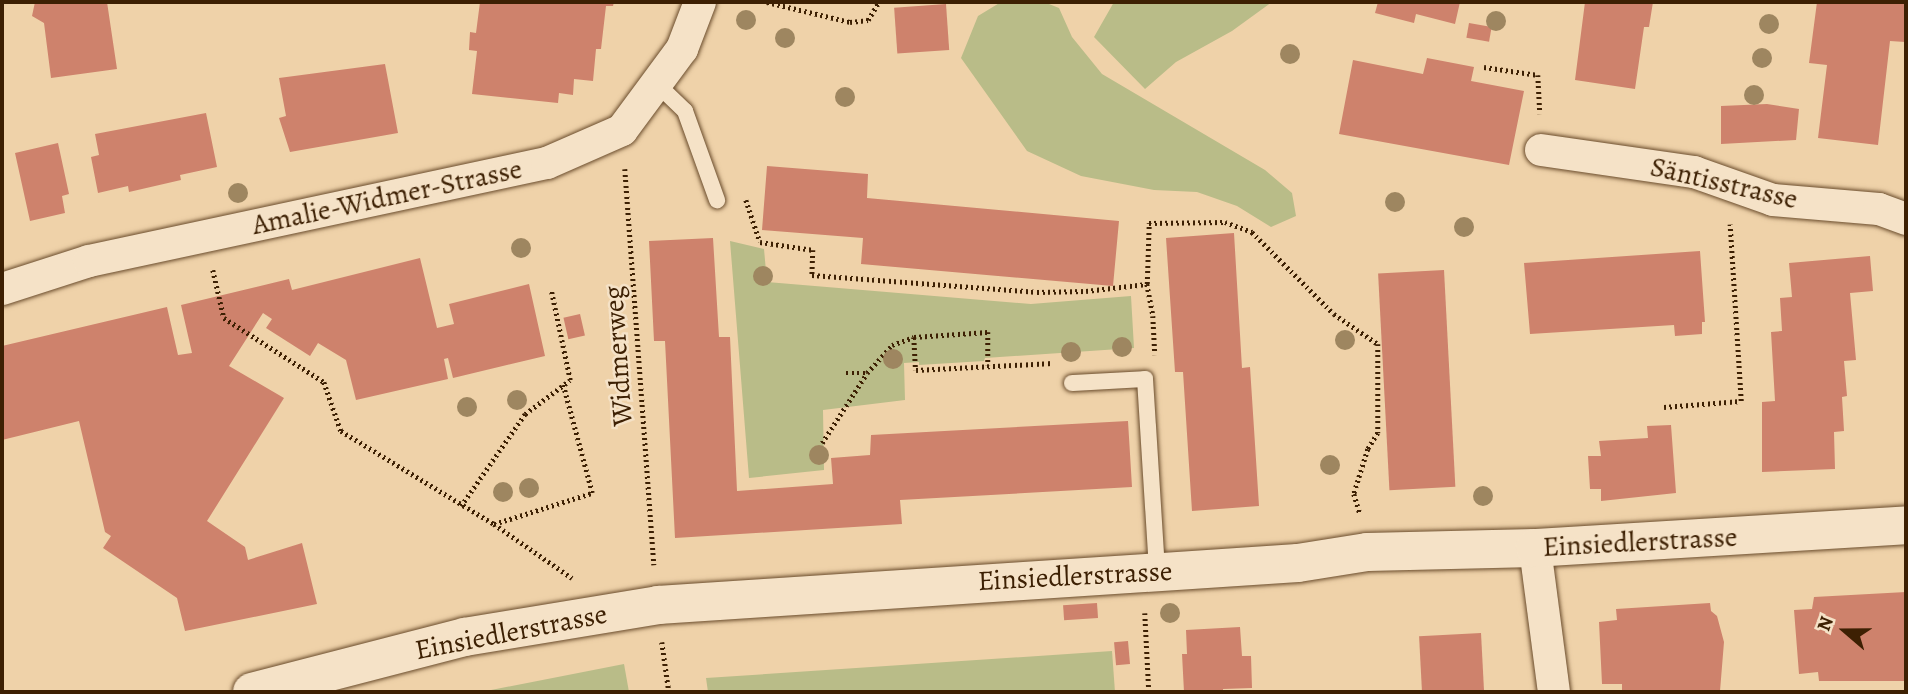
<!DOCTYPE html>
<meta charset="utf-8">
<style>
body{margin:0}
#map{position:relative;width:1908px;height:694px;overflow:hidden;background:#efd2a9;font-family:Alegreya,serif}
div>[style]{position:absolute}
[style*='--x']{left:calc(var(--x)*1px);top:calc(var(--y)*1px);width:calc(var(--w)*1px);rotate:calc(var(--a)*1deg)}
.green>*{inset:0;background:#b9bc88}
.building>*{inset:0;background:#ce826c;transform-origin:0 0}
.path>*{height:4.5px;margin-top:-2.25px;transform-origin:0;background:repeating-linear-gradient(90deg,#3d2003 0 2px,transparent 0 5.5px)}
.roads{filter:drop-shadow(0 0 2px #6a4c2c) drop-shadow(0 0 2px #6a4c2c)}
.service>*{height:16px;margin:-8px;padding:0 8px;transform-origin:8px;border-radius:8px;background:#f5e2c7}
.minor>*{height:32px;margin:-16px;padding:0 16px;transform-origin:16px;border-radius:16px;background:#f5e2c7}
.secondary>*{height:38px;margin:-19px;padding:0 19px;transform-origin:19px;border-radius:19px;background:#f5e2c7}
.trees>*{width:20px;height:20px;margin:-10px;border-radius:50%;background:#9e8660}
span{translate:-50% -50%;white-space:nowrap;text-align:center;line-height:1.15;-webkit-text-stroke:5px #f5e2c7;paint-order:stroke}
.street-label{font-size:28px;color:#3d2003}
.frame{position:absolute;inset:0;border:4px solid #3d2003;pointer-events:none}
.north{position:absolute;left:1810px;top:596px;width:70px;height:70px;-webkit-text-stroke:5px #f5e2c7;paint-order:stroke;rotate:290deg;font-size:19px;font-weight:700;line-height:28px;text-align:center;color:#3d2003}
.north::after{content:'';display:block;margin:auto;width:24px;height:32px;background:#3d2003;clip-path:polygon(50% 0,100% 100%,50% 72%,0 100%)}
</style>
<div id="map">
<div class="green">
<i style="clip-path:polygon(1001px 2px,1044px 2px,1059px 8px,1072px 37px,1102px 74px,1265px 170px,1292px 193px,1296px 216px,1271px 227px,1237px 206px,1197px 192px,1154px 190px,1081px 176px,1027px 151px,961px 58px,978px 16px)"></i>
<i style="clip-path:polygon(1114px 2px,1272px 2px,1232px 31px,1176px 62px,1145px 89px,1094px 37px)"></i>
<i style="clip-path:polygon(730px 241px,764px 249px,767px 282px,1031px 304px,1131px 296px,1134px 348px,985px 358px,984px 361px,919px 365px,919px 362px,904px 363px,905px 400px,823px 410px,824px 470px,749px 478px)"></i>
<i style="clip-path:polygon(1112px 651px,1115px 692px,708px 692px,706px 678px)"></i>
<i style="clip-path:polygon(624px 664px,629px 692px,481px 692px)"></i>
</div>
<div class="building">
<i style="clip-path:polygon(35px 2px,107px 2px,117px 69px,51px 78px,44px 23px,32px 16px)"></i>
<i style="clip-path:polygon(480px 2px,614px 2px,613px 6px,606px 6px,601px 49px,596px 49px,593px 81px,574px 79px,573px 95px,559px 93px,558px 103px,472px 94px,477px 51px,469px 50px,470px 32px,476px 33px)"></i>
<i style="clip-path:polygon(1378px 2px,1460px 2px,1455px 24px,1416px 14px,1414px 23px,1375px 13px)"></i>
<i style="clip-path:polygon(1585px 2px,1653px 2px,1649px 27px,1644px 27px,1635px 89px,1575px 80px)"></i>
<i style="clip-path:polygon(1817px 2px,1906px 2px,1905px 42px,1890px 41px,1878px 145px,1818px 138px,1827px 65px,1809px 63px)"></i>
<i style="left:946px;top:4px;width:46px;height:52px;rotate:86deg"></i>
<i style="left:1469px;top:23px;width:23px;height:15px;rotate:10deg"></i>
<i style="clip-path:polygon(1427px 58px,1474px 67px,1471px 81px,1524px 91px,1509px 165px,1339px 134px,1353px 60px,1423px 74px)"></i>
<i style="clip-path:polygon(385px 64px,398px 133px,290px 152px,279px 118px,286px 116px,279px 78px)"></i>
<i style="clip-path:polygon(1767px 104px,1799px 109px,1796px 140px,1721px 144px,1721px 106px)"></i>
<i style="clip-path:polygon(206px 113px,217px 167px,180px 175px,181px 180px,129px 192px,128px 186px,98px 193px,91px 157px,99px 155px,95px 134px)"></i>
<i style="clip-path:polygon(58px 143px,69px 194px,62px 196px,65px 213px,30px 221px,15px 153px)"></i>
<i style="clip-path:polygon(767px 166px,868px 174px,867px 198px,1119px 221px,1113px 286px,861px 264px,863px 238px,762px 230px)"></i>
<i style="clip-path:polygon(1234px 233px,1242px 368px,1250px 367px,1259px 506px,1192px 511px,1183px 372px,1175px 372px,1166px 238px)"></i>
<i style="clip-path:polygon(713px 238px,719px 337px,730px 337px,737px 491px,833px 484px,831px 458px,870px 455px,871px 435px,1128px 421px,1132px 487px,900px 500px,902px 524px,675px 538px,665px 341px,654px 341px,649px 241px)"></i>
<i style="clip-path:polygon(1700px 251px,1705px 322px,1702px 322px,1702px 334px,1675px 336px,1674px 325px,1530px 334px,1524px 263px)"></i>
<i style="clip-path:polygon(1870px 256px,1873px 291px,1850px 293px,1856px 360px,1844px 361px,1847px 396px,1842px 397px,1844px 431px,1834px 432px,1835px 469px,1762px 472px,1762px 402px,1775px 401px,1771px 332px,1782px 331px,1780px 298px,1792px 297px,1789px 263px)"></i>
<i style="clip-path:polygon(420px 258px,437px 328px,454px 324px,449px 304px,529px 284px,545px 356px,453px 378px,448px 358px,444px 359px,448px 379px,356px 400px,346px 360px,318px 343px,310px 356px,266px 328px,272px 319px,263px 313px,229px 366px,284px 398px,207px 521px,245px 547px,248px 560px,302px 543px,317px 604px,185px 631px,177px 598px,103px 548px,111px 536px,105px 532px,79px 421px,2px 440px,2px 346px,167px 307px,178px 355px,192px 353px,181px 305px,289px 279px,292px 290px)"></i>
<i style="left:1444px;top:270px;width:217px;height:66px;rotate:87deg"></i>
<i style="left:580px;top:314px;width:22px;height:17px;rotate:77deg"></i>
<i style="clip-path:polygon(1671px 425px,1676px 493px,1601px 501px,1601px 489px,1590px 489px,1588px 456px,1601px 456px,1599px 441px,1648px 438px,1647px 426px)"></i>
<i style="clip-path:polygon(1906px 592px,1906px 681px,1819px 681px,1818px 672px,1799px 674px,1794px 610px,1812px 609px,1814px 597px)"></i>
<i style="left:1097px;top:603px;width:15px;height:34px;rotate:86deg"></i>
<i style="clip-path:polygon(1710px 603px,1711px 611px,1717px 616px,1724px 642px,1720px 691px,1622px 692px,1622px 684px,1602px 684px,1599px 622px,1617px 620px,1616px 609px)"></i>
<i style="clip-path:polygon(1240px 627px,1242px 656px,1251px 656px,1252px 688px,1223px 689px,1223px 692px,1184px 692px,1182px 654px,1187px 654px,1186px 630px)"></i>
<i style="left:1481px;top:633px;width:59px;height:62px;rotate:87deg"></i>
<i style="left:1128px;top:641px;width:23px;height:14px;rotate:85deg"></i>
</div>
<div class="path">
<i style="--x:767;--y:2;--w:85;--a:13.5"></i>
<i style="--x:850;--y:22;--w:18;--a:-6"></i>
<i style="--x:868;--y:20;--w:21;--a:-59"></i>
<i style="--x:1484;--y:67;--w:55;--a:8.4"></i>
<i style="--x:1538;--y:75;--w:39;--a:87"></i>
<i style="--x:625;--y:169;--w:397;--a:85.8"></i>
<i style="--x:746;--y:200;--w:44;--a:71.6"></i>
<i style="--x:760;--y:242;--w:54;--a:8.6"></i>
<i style="--x:813;--y:250;--w:25;--a:92"></i>
<i style="--x:812;--y:275;--w:226;--a:4.3"></i>
<i style="--x:1037;--y:292;--w:49;--a:-1.2"></i>
<i style="--x:1086;--y:291;--w:61;--a:-6.5"></i>
<i style="--x:1147;--y:284;--w:33;--a:79"></i>
<i style="--x:1153;--y:316;--w:39;--a:87"></i>
<i style="--x:213;--y:270;--w:49;--a:77.1"></i>
<i style="--x:224;--y:318;--w:119;--a:32.6"></i>
<i style="--x:324;--y:382;--w:52;--a:70.9"></i>
<i style="--x:341;--y:431;--w:179;--a:31.3"></i>
<i style="--x:494;--y:524;--w:95;--a:34.7"></i>
<i style="--x:1147;--y:284;--w:61;--a:-88.1"></i>
<i style="--x:1149;--y:223;--w:76;--a:-0.8"></i>
<i style="--x:1225;--y:222;--w:29;--a:20"></i>
<i style="--x:1252;--y:232;--w:116;--a:45"></i>
<i style="--x:1334;--y:314;--w:53;--a:34.3"></i>
<i style="--x:1378;--y:344;--w:89;--a:90"></i>
<i style="--x:1378;--y:433;--w:19;--a:122"></i>
<i style="--x:1368;--y:449;--w:47;--a:107.3"></i>
<i style="--x:1354;--y:494;--w:21;--a:73"></i>
<i style="--x:914;--y:337;--w:74;--a:-3.9"></i>
<i style="--x:988;--y:332;--w:33;--a:90"></i>
<i style="--x:846;--y:373;--w:20;--a:0"></i>
<i style="--x:1664;--y:407;--w:77;--a:-4.5"></i>
<i style="--x:1741;--y:401;--w:177;--a:-93.6"></i>
<i style="--x:822;--y:443;--w:83;--a:-57.3"></i>
<i style="--x:867;--y:373;--w:38;--a:-48"></i>
<i style="--x:892;--y:345;--w:23;--a:-20"></i>
<i style="--x:914;--y:337;--w:33;--a:87"></i>
<i style="--x:916;--y:370;--w:137;--a:-2.9"></i>
<i style="--x:461;--y:506;--w:112;--a:-55.2"></i>
<i style="--x:525;--y:414;--w:56;--a:-37.1"></i>
<i style="--x:570;--y:380;--w:92;--a:-101.9"></i>
<i style="--x:494;--y:524;--w:103;--a:-17.6"></i>
<i style="--x:592;--y:493;--w:112;--a:-105"></i>
<i style="--x:1145;--y:613;--w:79;--a:87.1"></i>
<i style="--x:662;--y:642;--w:50;--a:82"></i>
</div>
<div class="roads">
<div class="service">
<i style="--x:657;--y:84;--w:39;--a:44"></i>
<i style="--x:685;--y:111;--w:95;--a:70.2"></i>
<i style="--x:1072;--y:383;--w:73;--a:-3.1"></i>
<i style="--x:1145;--y:379;--w:192;--a:86.4"></i>
</div>
<div class="minor">
<i style="--x:1541;--y:150;--w:155;--a:8.2"></i>
<i style="--x:1694;--y:172;--w:84;--a:19.5"></i>
<i style="--x:1773;--y:200;--w:106;--a:4.9"></i>
<i style="--x:1879;--y:209;--w:29;--a:20"></i>
<i style="--x:2;--y:289;--w:91;--a:-17.8"></i>
<i style="--x:89;--y:261;--w:468;--a:-12.1"></i>
<i style="--x:547;--y:163;--w:82;--a:-23.7"></i>
<i style="--x:622;--y:130;--w:101;--a:-53.5"></i>
<i style="--x:682;--y:49;--w:50;--a:-69"></i>
<i style="--x:1535;--y:548;--w:145;--a:82.5"></i>
</div>
<div class="secondary">
<i style="--x:252;--y:692;--w:220;--a:-14.5"></i>
<i style="--x:465;--y:637;--w:196;--a:-9.4"></i>
<i style="--x:658;--y:605;--w:641;--a:-3.75"></i>
<i style="--x:1298;--y:563;--w:70;--a:-9.1"></i>
<i style="--x:1367;--y:552;--w:168;--a:-1.4"></i>
<i style="--x:1535;--y:548;--w:372;--a:-3.5"></i>
</div>
</div>
<div class="trees">
<i style="left:746px;top:20px"></i>
<i style="left:1496px;top:21px"></i>
<i style="left:1769px;top:24px"></i>
<i style="left:785px;top:38px"></i>
<i style="left:1290px;top:54px"></i>
<i style="left:1762px;top:58px"></i>
<i style="left:1754px;top:95px"></i>
<i style="left:845px;top:97px"></i>
<i style="left:238px;top:193px"></i>
<i style="left:1395px;top:202px"></i>
<i style="left:1464px;top:227px"></i>
<i style="left:521px;top:248px"></i>
<i style="left:763px;top:276px"></i>
<i style="left:1345px;top:340px"></i>
<i style="left:1122px;top:347px"></i>
<i style="left:1071px;top:352px"></i>
<i style="left:893px;top:359px"></i>
<i style="left:517px;top:400px"></i>
<i style="left:467px;top:407px"></i>
<i style="left:819px;top:455px"></i>
<i style="left:1330px;top:465px"></i>
<i style="left:529px;top:488px"></i>
<i style="left:503px;top:492px"></i>
<i style="left:1483px;top:496px"></i>
<i style="left:1170px;top:613px"></i>
</div>
<div class="street-label">
<span style="left:1724px;top:183px;rotate:13deg">Säntisstrasse</span>
<span style="left:387px;top:197px;rotate:-12deg">Amalie-Widmer-Strasse</span>
<span style="left:618px;top:356px;rotate:-94deg">Widmerweg</span>
<span style="left:1640px;top:542px;rotate:-3deg">Einsiedlerstrasse</span>
<span style="left:1075px;top:576px;rotate:-3deg">Einsiedlerstrasse</span>
<span style="left:511px;top:632px;rotate:-11deg">Einsiedlerstrasse</span>
</div>
<div class="frame"></div>
<div class="north">N</div>
</div>
